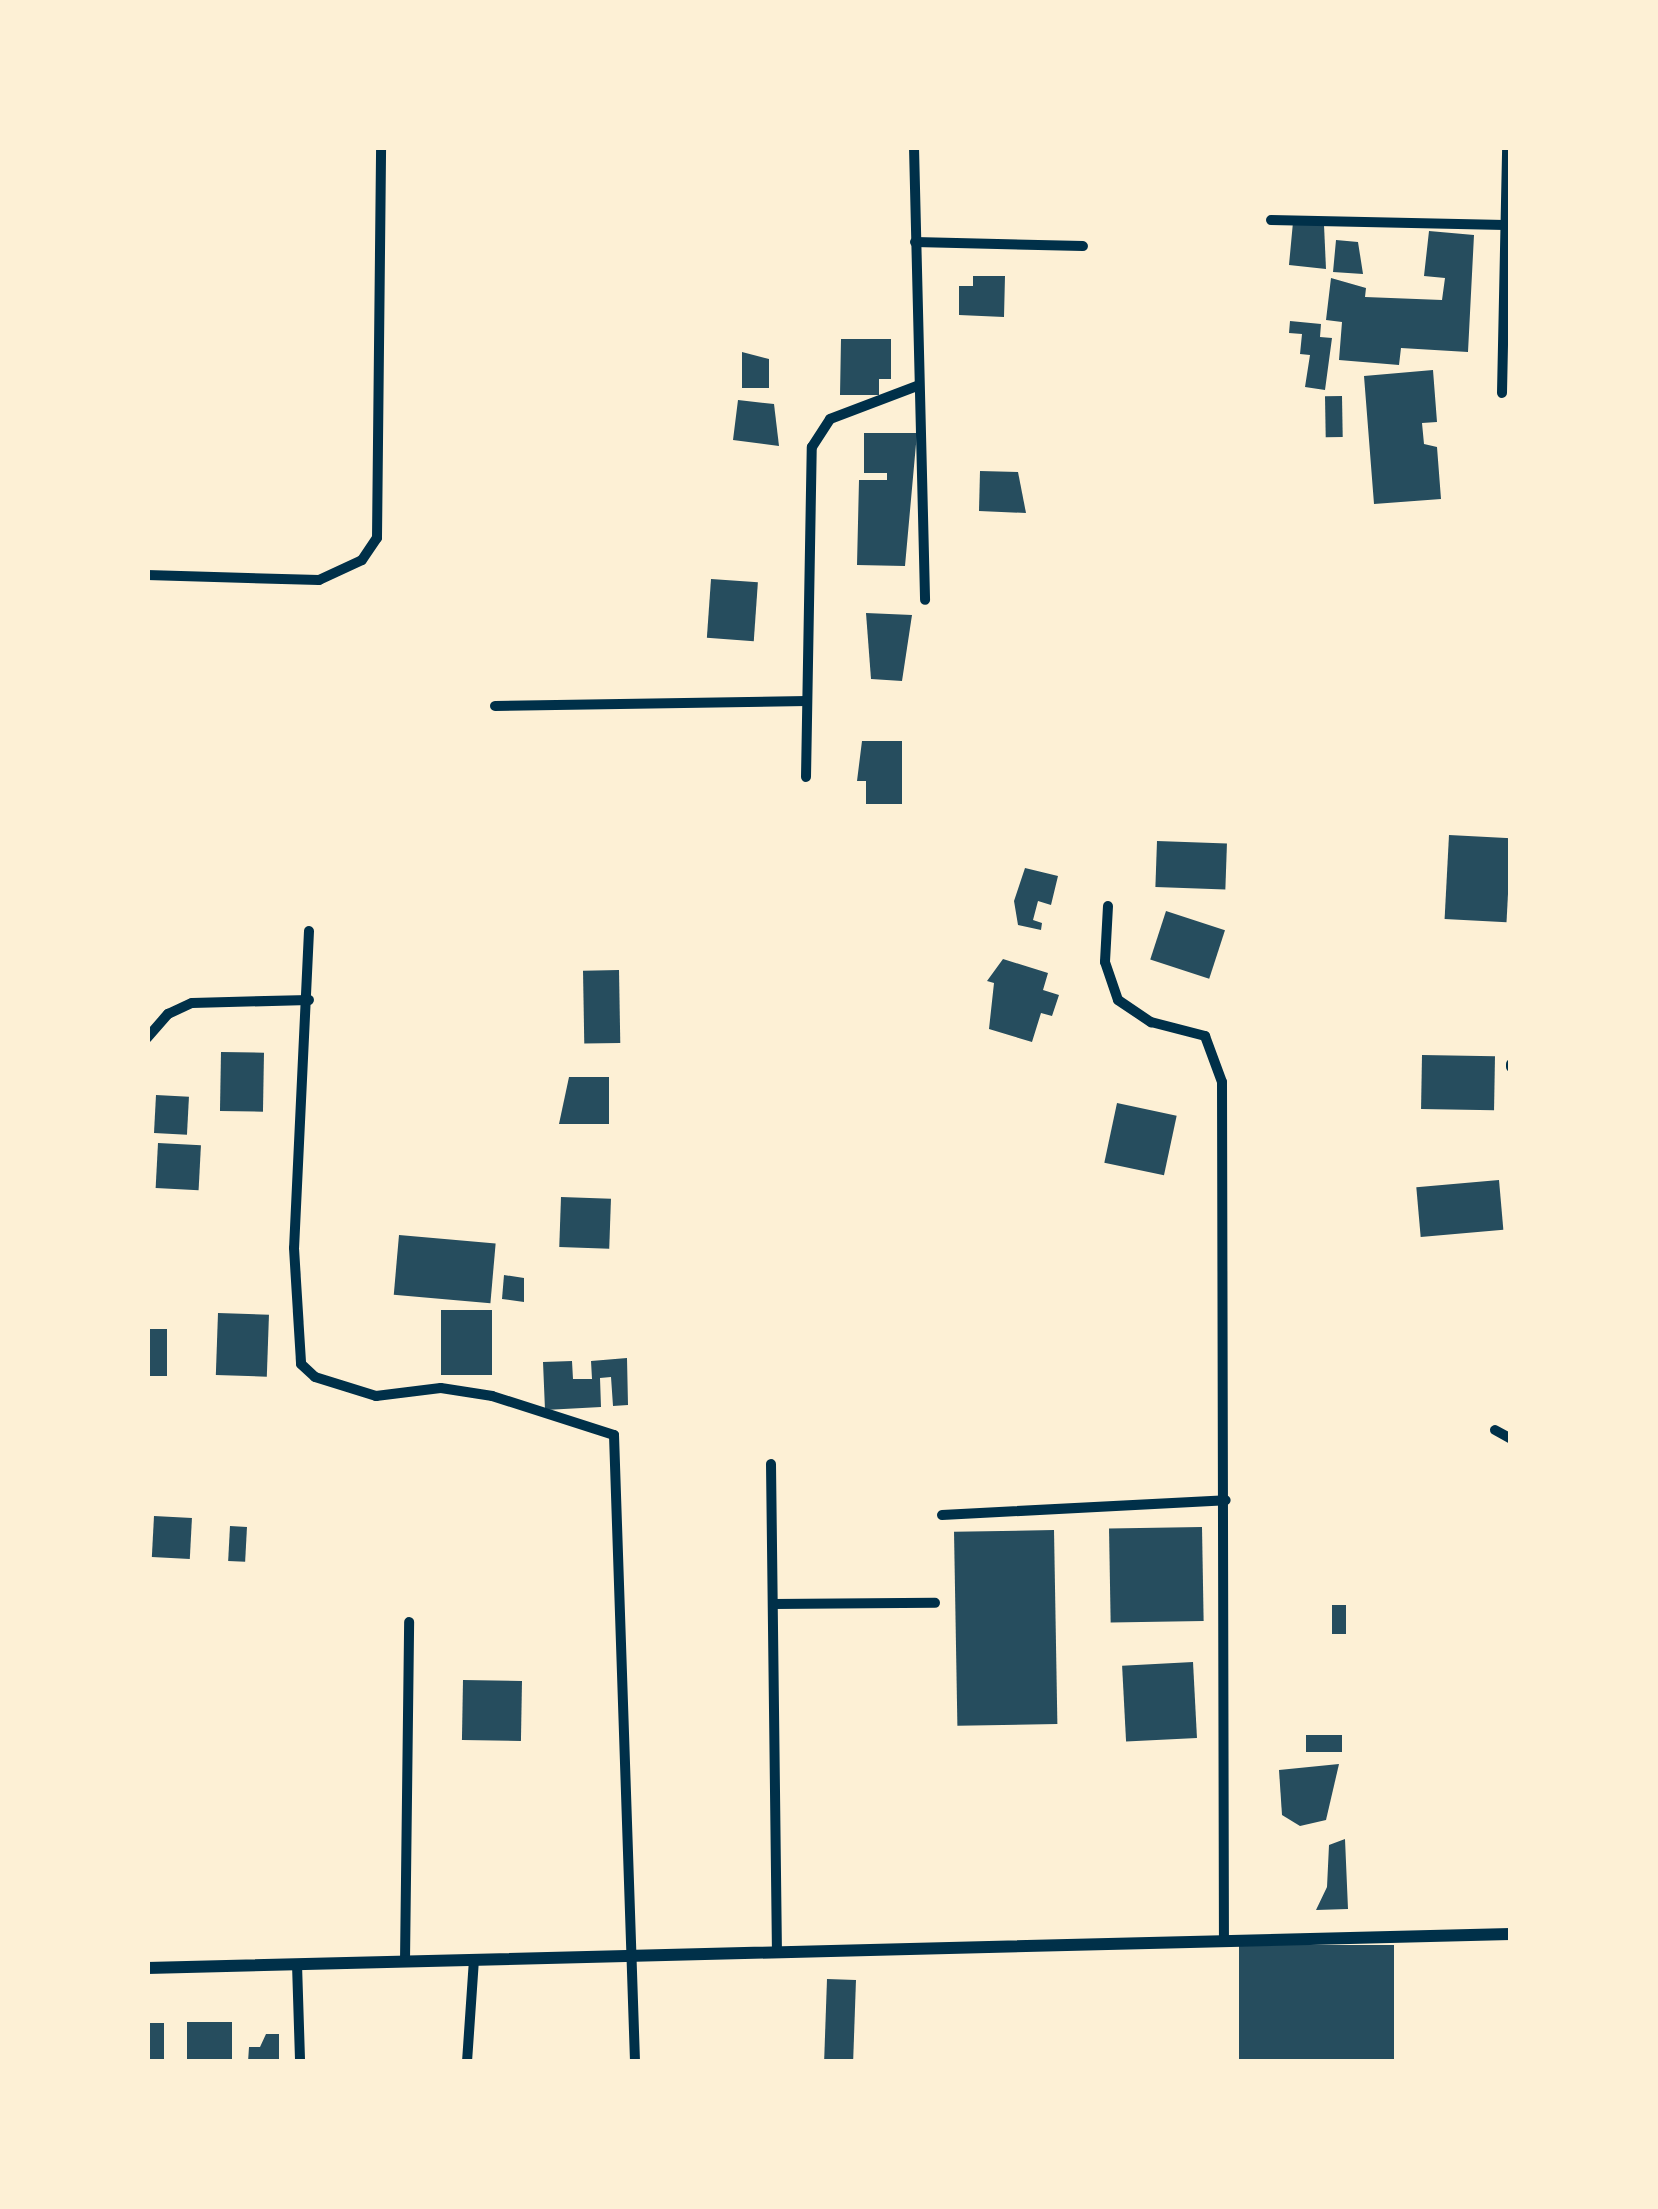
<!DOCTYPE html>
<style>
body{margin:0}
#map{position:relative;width:1658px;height:2209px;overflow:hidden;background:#fdf0d5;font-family:Poppins,sans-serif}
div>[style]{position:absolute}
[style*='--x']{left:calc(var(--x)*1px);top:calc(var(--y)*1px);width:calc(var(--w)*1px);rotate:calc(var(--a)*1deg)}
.building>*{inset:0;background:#264d5e;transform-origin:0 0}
.minor>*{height:10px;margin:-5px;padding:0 5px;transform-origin:5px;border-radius:5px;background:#003049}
.tertiary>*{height:12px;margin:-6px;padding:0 6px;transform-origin:6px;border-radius:6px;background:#003049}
span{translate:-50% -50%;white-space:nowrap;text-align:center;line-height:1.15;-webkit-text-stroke:9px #fdf0d5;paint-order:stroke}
.frame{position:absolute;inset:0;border:150px solid #fdf0d5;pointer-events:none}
</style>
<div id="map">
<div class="building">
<i style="clip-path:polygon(1293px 222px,1324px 225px,1326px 269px,1289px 265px)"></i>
<i style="clip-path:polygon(1429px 231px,1474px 235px,1468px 352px,1401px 348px,1399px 365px,1339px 360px,1342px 322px,1326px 320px,1331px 278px,1366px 288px,1365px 297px,1442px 300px,1445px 278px,1424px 276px)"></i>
<i style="clip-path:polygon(1336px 240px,1358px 242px,1363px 274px,1333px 272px)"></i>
<i style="clip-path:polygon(973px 276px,1005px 276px,1004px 317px,959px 315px,959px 286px,973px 286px)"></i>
<i style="clip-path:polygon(1290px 321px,1321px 324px,1320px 337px,1332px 338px,1325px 390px,1305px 387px,1310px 355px,1300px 354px,1302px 334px,1289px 333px)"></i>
<i style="clip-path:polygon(841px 339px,891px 339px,891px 379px,879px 379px,879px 395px,840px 395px)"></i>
<i style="clip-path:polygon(742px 352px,769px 359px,769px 388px,742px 388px)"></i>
<i style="clip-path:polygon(1433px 370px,1437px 422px,1422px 423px,1424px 444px,1437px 447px,1441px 499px,1374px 504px,1364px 376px)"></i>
<i style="left:1342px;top:396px;width:41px;height:17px;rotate:89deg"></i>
<i style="clip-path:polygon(738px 400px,774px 404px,779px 446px,733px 440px)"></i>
<i style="clip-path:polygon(864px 433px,917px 433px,905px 566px,857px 565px,859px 480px,887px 480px,887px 473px,864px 473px)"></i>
<i style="clip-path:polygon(980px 471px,1018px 472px,1026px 513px,979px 511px)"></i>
<i style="left:711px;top:579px;width:47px;height:59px;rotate:4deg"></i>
<i style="clip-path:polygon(866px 613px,912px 615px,902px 681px,871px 679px)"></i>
<i style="clip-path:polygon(862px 741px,902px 741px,902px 804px,866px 804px,866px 781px,857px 781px)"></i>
<i style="left:1449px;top:835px;width:62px;height:84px;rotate:3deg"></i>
<i style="left:1157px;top:841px;width:70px;height:46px;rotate:2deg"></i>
<i style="clip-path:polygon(1025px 868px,1058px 876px,1051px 905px,1038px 901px,1033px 920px,1042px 923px,1041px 930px,1018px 925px,1014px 901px)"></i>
<i style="left:1166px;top:911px;width:62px;height:51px;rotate:18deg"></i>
<i style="clip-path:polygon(1003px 959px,1048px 973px,1043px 990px,1059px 995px,1052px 1016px,1041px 1013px,1032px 1042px,989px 1029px,994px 983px,987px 981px)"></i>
<i style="left:619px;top:970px;width:73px;height:36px;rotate:89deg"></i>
<i style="left:221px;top:1052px;width:43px;height:59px;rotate:1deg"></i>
<i style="left:1422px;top:1055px;width:73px;height:54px;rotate:1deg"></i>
<i style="clip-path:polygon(569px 1077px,609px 1077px,609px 1124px,559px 1124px)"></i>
<i style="left:156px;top:1095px;width:33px;height:38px;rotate:3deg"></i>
<i style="left:1117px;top:1103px;width:61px;height:61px;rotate:12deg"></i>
<i style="left:158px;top:1143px;width:43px;height:45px;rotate:3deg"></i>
<i style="left:1499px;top:1180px;width:50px;height:83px;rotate:85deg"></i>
<i style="left:561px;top:1197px;width:50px;height:50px;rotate:2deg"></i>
<i style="left:399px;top:1235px;width:97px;height:60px;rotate:5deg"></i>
<i style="clip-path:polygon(504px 1275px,524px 1278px,524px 1302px,502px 1299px)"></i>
<i style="left:441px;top:1310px;width:51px;height:65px"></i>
<i style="left:218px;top:1313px;width:51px;height:62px;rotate:2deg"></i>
<i style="left:147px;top:1329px;width:20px;height:47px"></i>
<i style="clip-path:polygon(627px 1358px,628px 1405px,613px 1406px,611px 1377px,600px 1378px,601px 1407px,545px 1410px,543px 1362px,572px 1361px,573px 1379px,592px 1379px,591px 1361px)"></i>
<i style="left:154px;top:1516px;width:38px;height:41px;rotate:3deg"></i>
<i style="left:230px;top:1526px;width:17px;height:35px;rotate:3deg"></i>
<i style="left:1202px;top:1527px;width:94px;height:93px;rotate:89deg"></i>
<i style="left:1054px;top:1530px;width:194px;height:100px;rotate:89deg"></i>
<i style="left:1332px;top:1605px;width:14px;height:29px"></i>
<i style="left:1193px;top:1662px;width:76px;height:71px;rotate:87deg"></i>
<i style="left:463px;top:1680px;width:59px;height:60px;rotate:1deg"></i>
<i style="left:1306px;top:1735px;width:36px;height:17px"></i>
<i style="clip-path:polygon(1339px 1764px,1326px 1820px,1300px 1826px,1282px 1815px,1279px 1770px)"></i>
<i style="clip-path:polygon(1345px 1839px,1348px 1909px,1316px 1910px,1327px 1887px,1329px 1845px)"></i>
<i style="left:1394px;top:1945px;width:117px;height:155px;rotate:90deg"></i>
<i style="left:827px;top:1979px;width:29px;height:83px;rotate:2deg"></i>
<i style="left:232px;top:2022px;width:40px;height:45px;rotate:90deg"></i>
<i style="left:147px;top:2023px;width:17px;height:39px"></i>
<i style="clip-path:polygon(266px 2034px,279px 2034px,279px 2062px,248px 2062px,249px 2047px,260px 2047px)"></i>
</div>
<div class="minor">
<i style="--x:914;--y:147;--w:453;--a:88.6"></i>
<i style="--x:1271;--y:220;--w:234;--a:1.2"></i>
<i style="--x:915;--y:242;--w:168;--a:1.4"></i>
<i style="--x:1502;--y:393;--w:246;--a:-88.8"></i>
<i style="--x:147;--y:575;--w:172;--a:1.7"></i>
<i style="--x:319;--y:580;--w:47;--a:-24.9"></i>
<i style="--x:362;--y:560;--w:27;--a:-56"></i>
<i style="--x:377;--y:538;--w:391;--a:-89.4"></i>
<i style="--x:495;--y:706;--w:312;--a:-0.9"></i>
<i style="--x:806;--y:777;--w:330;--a:-89"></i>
<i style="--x:812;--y:447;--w:33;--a:-57"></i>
<i style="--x:830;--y:419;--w:93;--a:-20.8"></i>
<i style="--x:1108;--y:906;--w:56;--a:93.1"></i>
<i style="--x:1105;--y:962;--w:40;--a:71.1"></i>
<i style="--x:1118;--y:1000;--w:40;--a:34"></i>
<i style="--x:1151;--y:1022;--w:56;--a:14.5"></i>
<i style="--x:1205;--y:1036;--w:49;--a:69.7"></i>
<i style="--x:1222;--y:1082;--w:856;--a:89.87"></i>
<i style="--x:309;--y:931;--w:317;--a:92.7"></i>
<i style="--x:294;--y:1248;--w:116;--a:86.5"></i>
<i style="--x:301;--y:1364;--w:19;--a:43"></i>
<i style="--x:315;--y:1377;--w:64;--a:17.3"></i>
<i style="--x:376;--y:1396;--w:65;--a:-7"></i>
<i style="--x:441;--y:1388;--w:52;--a:8.9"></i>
<i style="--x:492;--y:1396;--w:128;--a:17.7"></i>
<i style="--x:614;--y:1435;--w:627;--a:88.08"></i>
<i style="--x:147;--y:1038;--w:32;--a:-49"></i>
<i style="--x:168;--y:1014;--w:26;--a:-25"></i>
<i style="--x:192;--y:1003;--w:117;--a:-1.5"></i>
<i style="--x:1511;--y:1064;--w:3;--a:90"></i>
<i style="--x:1495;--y:1430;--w:18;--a:29"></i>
<i style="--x:771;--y:1464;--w:489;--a:89.3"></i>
<i style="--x:942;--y:1515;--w:284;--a:-3"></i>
<i style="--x:773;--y:1604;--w:162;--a:-0.4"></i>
<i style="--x:405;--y:1961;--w:339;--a:-89.3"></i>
<i style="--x:297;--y:1964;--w:98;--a:88.2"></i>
<i style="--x:467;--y:2062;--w:103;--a:-86.1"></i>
</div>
<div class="tertiary">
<i style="--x:147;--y:1968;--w:1364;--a:-1.43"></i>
</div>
<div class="frame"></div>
</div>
